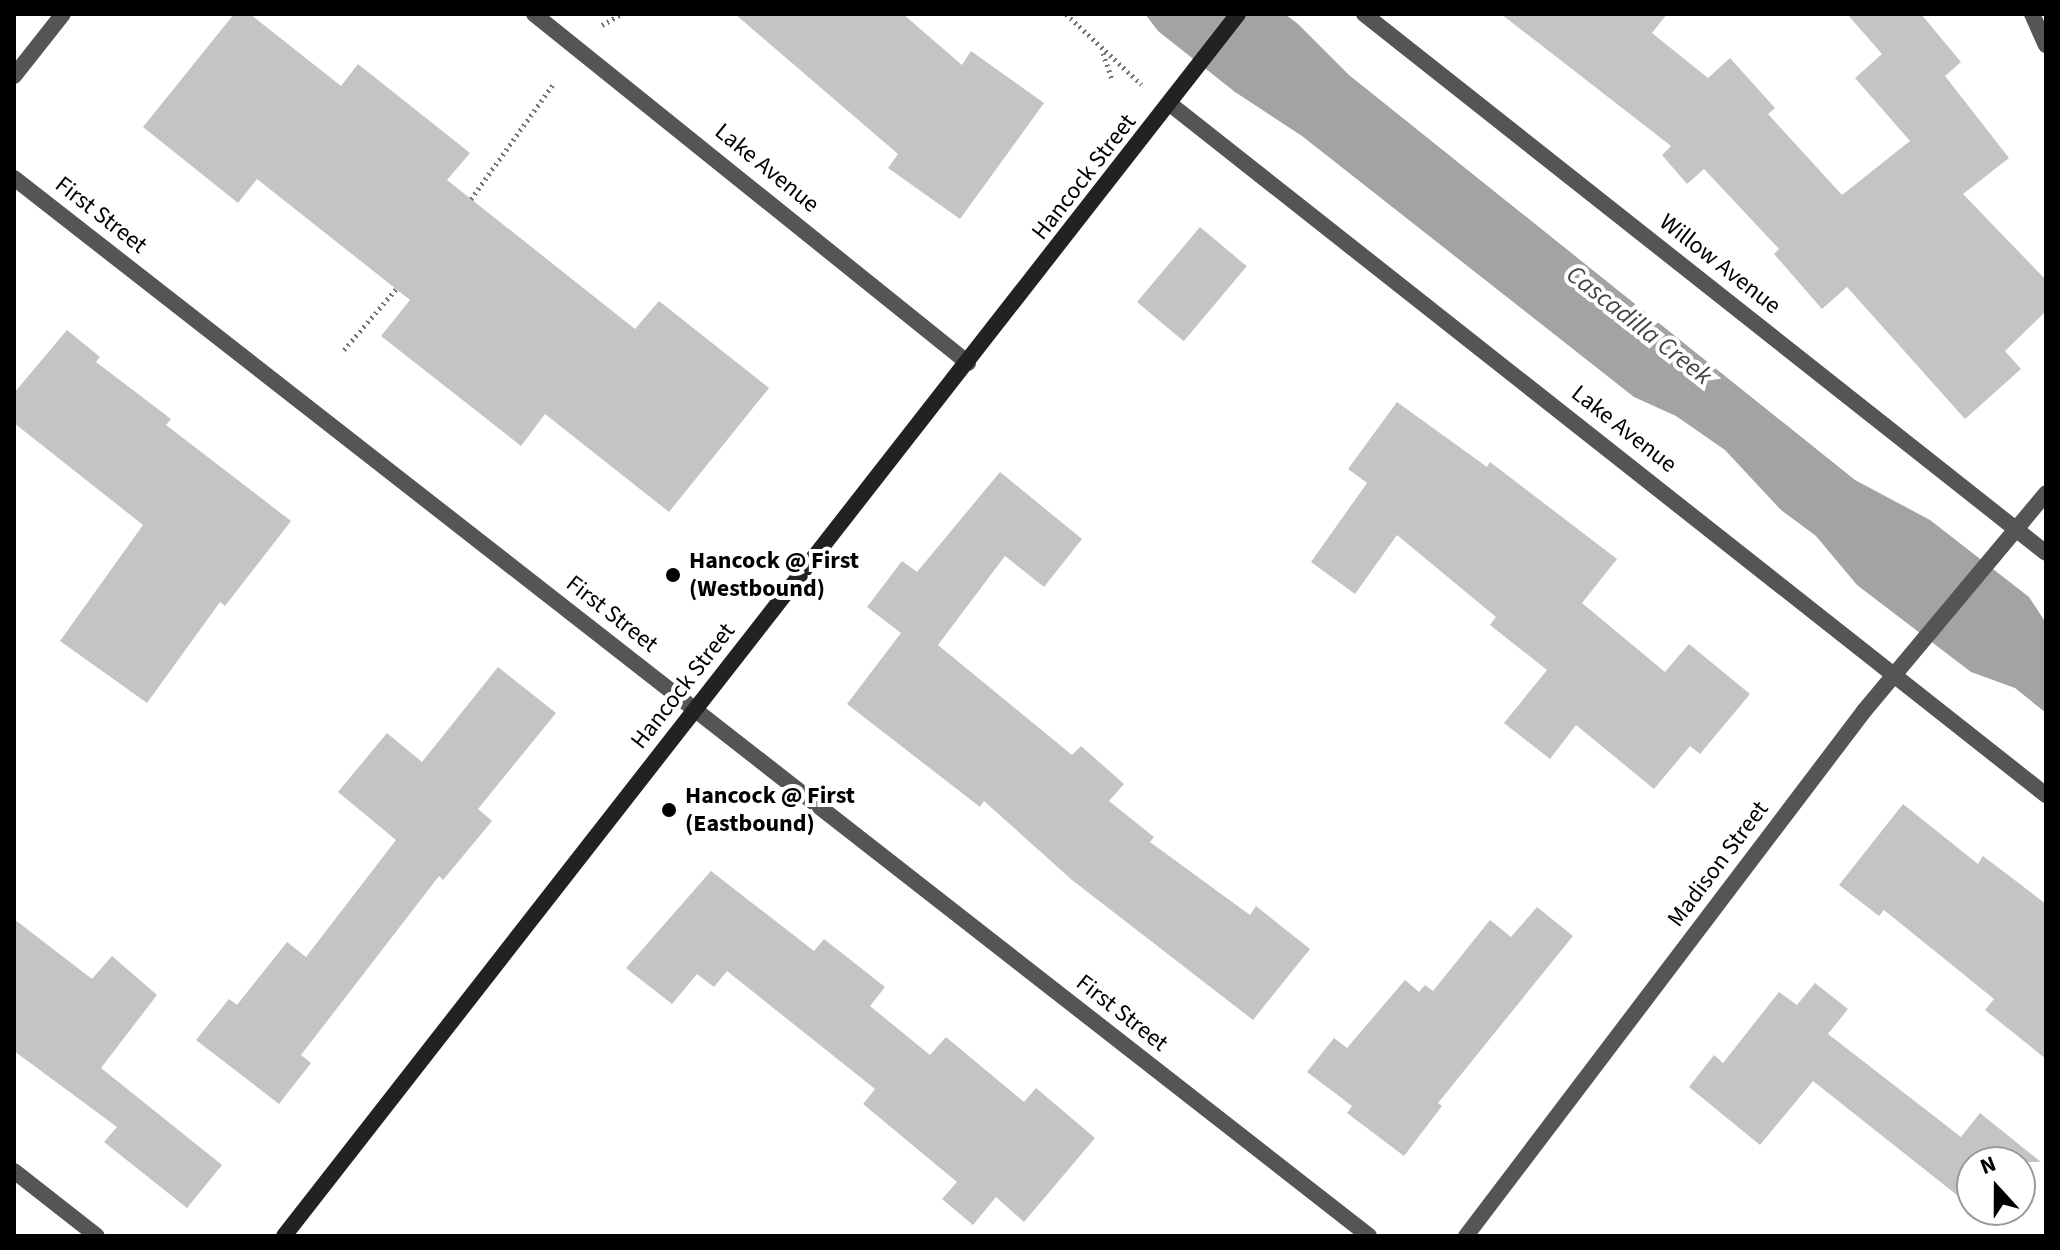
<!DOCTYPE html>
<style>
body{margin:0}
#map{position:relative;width:2060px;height:1250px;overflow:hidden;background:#fff;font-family:"Source Sans 3",sans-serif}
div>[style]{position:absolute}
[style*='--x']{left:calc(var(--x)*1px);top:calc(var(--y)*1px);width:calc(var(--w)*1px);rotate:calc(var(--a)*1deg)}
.water>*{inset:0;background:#a3a3a3}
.building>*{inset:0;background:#c4c4c4;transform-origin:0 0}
.path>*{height:5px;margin-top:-2.5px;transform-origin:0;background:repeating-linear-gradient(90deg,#777 0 2px,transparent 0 6px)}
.street>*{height:16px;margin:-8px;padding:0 8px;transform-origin:8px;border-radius:8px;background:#555}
.secondary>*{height:16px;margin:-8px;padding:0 8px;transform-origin:8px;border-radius:8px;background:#222}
.dots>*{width:22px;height:22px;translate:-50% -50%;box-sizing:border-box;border:4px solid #fff;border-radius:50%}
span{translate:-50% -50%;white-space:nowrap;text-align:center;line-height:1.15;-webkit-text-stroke:8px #fff;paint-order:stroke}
.street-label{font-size:24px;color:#000}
.poi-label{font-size:24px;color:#000;font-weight:700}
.left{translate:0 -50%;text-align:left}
.water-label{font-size:26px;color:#444;font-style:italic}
.frame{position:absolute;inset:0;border:16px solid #000;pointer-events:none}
.north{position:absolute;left:1956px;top:1146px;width:80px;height:80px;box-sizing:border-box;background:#fff;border:2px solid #999;border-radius:50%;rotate:339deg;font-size:22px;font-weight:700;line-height:32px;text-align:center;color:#000}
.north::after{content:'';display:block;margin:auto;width:28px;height:36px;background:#000;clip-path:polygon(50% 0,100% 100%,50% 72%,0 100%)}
</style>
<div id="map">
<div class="water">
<i style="clip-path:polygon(1145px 14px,1285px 14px,1298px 24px,1349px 75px,1855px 480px,1930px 520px,2029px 597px,2046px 623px,2046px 713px,2015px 688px,1971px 672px,1857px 585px,1816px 536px,1781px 510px,1725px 450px,1676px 416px,1634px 397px,1302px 136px,1235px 92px,1158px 31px)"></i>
</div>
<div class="building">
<i style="clip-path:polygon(234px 14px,250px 14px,341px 86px,358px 64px,470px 153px,447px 180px,635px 329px,659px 301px,769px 388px,669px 512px,545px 414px,521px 446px,381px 336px,410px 300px,257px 179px,238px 203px,143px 127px)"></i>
<i style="clip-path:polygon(735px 14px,903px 14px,962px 65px,971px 51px,1044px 103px,960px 219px,888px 168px,898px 154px)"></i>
<i style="clip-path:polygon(1501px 14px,1667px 14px,1652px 33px,1708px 78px,1730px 58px,1775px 108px,1768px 114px,1842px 195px,1910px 141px,1855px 78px,1882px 54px,1847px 14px,1921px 14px,1961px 62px,1945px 76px,2009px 158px,1963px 194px,2046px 280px,2046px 311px,2005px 351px,2021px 369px,1965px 419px,1847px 287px,1822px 309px,1774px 254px,1779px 249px,1704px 169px,1687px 184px,1662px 155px,1671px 146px)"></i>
<i style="left:1200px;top:227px;width:61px;height:98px;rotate:40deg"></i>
<i style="clip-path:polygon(67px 330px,100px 357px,96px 362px,171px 419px,166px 425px,291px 521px,225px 606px,220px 602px,147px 703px,60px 641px,143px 525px,14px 423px,14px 393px)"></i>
<i style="clip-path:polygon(1397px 402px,1487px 467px,1490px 462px,1617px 559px,1582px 603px,1665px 672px,1689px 644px,1750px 694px,1700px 754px,1690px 746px,1654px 789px,1576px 725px,1550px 759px,1504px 723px,1547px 670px,1490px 625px,1496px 617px,1397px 535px,1355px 594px,1311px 562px,1367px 483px,1348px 469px)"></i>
<i style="clip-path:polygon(1000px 472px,1082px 539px,1044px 587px,1005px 556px,938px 645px,1072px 755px,1081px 746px,1124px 784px,1109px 801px,1154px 837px,1150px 842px,1250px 915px,1256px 906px,1310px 949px,1253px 1020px,1072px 880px,984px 801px,980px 807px,847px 704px,901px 633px,867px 607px,902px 561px,917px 572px)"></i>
<i style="clip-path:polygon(498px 667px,556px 713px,478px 809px,492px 821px,443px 880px,439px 876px,301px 1055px,311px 1063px,279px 1104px,196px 1040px,229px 999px,237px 1005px,287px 942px,306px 957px,396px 840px,338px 792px,387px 733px,422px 762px)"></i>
<i style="clip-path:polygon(1903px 804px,1978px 864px,1983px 856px,2046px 904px,2046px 1059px,1985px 1010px,1994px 999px,1884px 910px,1879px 916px,1839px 885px)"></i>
<i style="clip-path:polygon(711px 871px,814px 951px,824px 939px,885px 987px,870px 1006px,930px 1055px,946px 1037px,1024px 1102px,1036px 1088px,1095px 1138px,1024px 1222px,996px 1197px,973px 1225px,942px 1199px,957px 1182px,863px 1104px,875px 1089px,727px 971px,714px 987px,697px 974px,672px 1004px,626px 968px)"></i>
<i style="clip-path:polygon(1537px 907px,1573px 936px,1438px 1103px,1442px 1106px,1404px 1156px,1347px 1113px,1352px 1106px,1307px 1072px,1334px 1038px,1347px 1048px,1405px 980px,1419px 992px,1425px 985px,1433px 991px,1490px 920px,1511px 937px)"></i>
<i style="clip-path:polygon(14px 919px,92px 979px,112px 956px,157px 995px,101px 1068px,222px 1165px,187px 1208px,104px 1142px,117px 1127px,14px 1051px)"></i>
<i style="clip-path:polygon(1815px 983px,1848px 1009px,1828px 1034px,1961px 1137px,1980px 1113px,2041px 1162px,1972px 1162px,1972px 1207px,1813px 1081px,1760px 1145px,1689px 1087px,1714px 1055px,1723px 1063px,1779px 992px,1797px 1005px)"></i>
</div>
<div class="path">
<i style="--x:1066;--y:14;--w:103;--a:43"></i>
<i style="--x:602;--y:25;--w:23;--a:-29"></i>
<i style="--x:1103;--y:53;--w:28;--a:71"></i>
<i style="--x:471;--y:199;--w:143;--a:-54.4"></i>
<i style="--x:344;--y:350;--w:80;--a:-49.6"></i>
</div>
<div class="street">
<i style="--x:534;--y:14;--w:557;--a:38.8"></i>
<i style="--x:1364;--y:14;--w:869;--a:38.32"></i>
<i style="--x:2032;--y:14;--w:34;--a:66"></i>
<i style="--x:14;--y:76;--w:79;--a:-51.7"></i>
<i style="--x:1170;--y:104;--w:1116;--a:38.27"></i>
<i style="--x:14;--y:178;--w:1719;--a:37.98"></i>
<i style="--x:14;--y:1171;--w:105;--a:38.1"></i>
<i style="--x:1466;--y:1236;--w:659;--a:-52.83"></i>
<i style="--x:1864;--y:711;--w:284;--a:-50.1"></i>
</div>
<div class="secondary">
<i style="--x:284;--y:1236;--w:1550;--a:-52.02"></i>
</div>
<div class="dots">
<i style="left:673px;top:575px;background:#000"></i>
<i style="left:669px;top:810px;background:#000"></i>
</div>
<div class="street-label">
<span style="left:767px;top:168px;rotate:39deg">Lake Avenue</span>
<span style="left:1084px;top:177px;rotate:-52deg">Hancock Street</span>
<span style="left:101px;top:215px;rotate:38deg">First Street</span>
<span style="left:1720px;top:264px;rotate:38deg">Willow Avenue</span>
<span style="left:1624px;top:429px;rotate:38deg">Lake Avenue</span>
<span style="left:612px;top:614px;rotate:38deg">First Street</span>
<span style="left:683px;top:686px;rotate:-52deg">Hancock Street</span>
<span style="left:1718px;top:864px;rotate:-53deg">Madison Street</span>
<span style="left:1122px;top:1013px;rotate:38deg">First Street</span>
</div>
<div class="poi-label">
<span class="left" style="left:689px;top:575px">Hancock @ First<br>(Westbound)</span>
<span class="left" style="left:685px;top:810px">Hancock @ First<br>(Eastbound)</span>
</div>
<div class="water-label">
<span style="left:1639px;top:325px;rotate:38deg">Cascadilla Creek</span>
</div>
<div class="frame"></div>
<div class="north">N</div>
</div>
